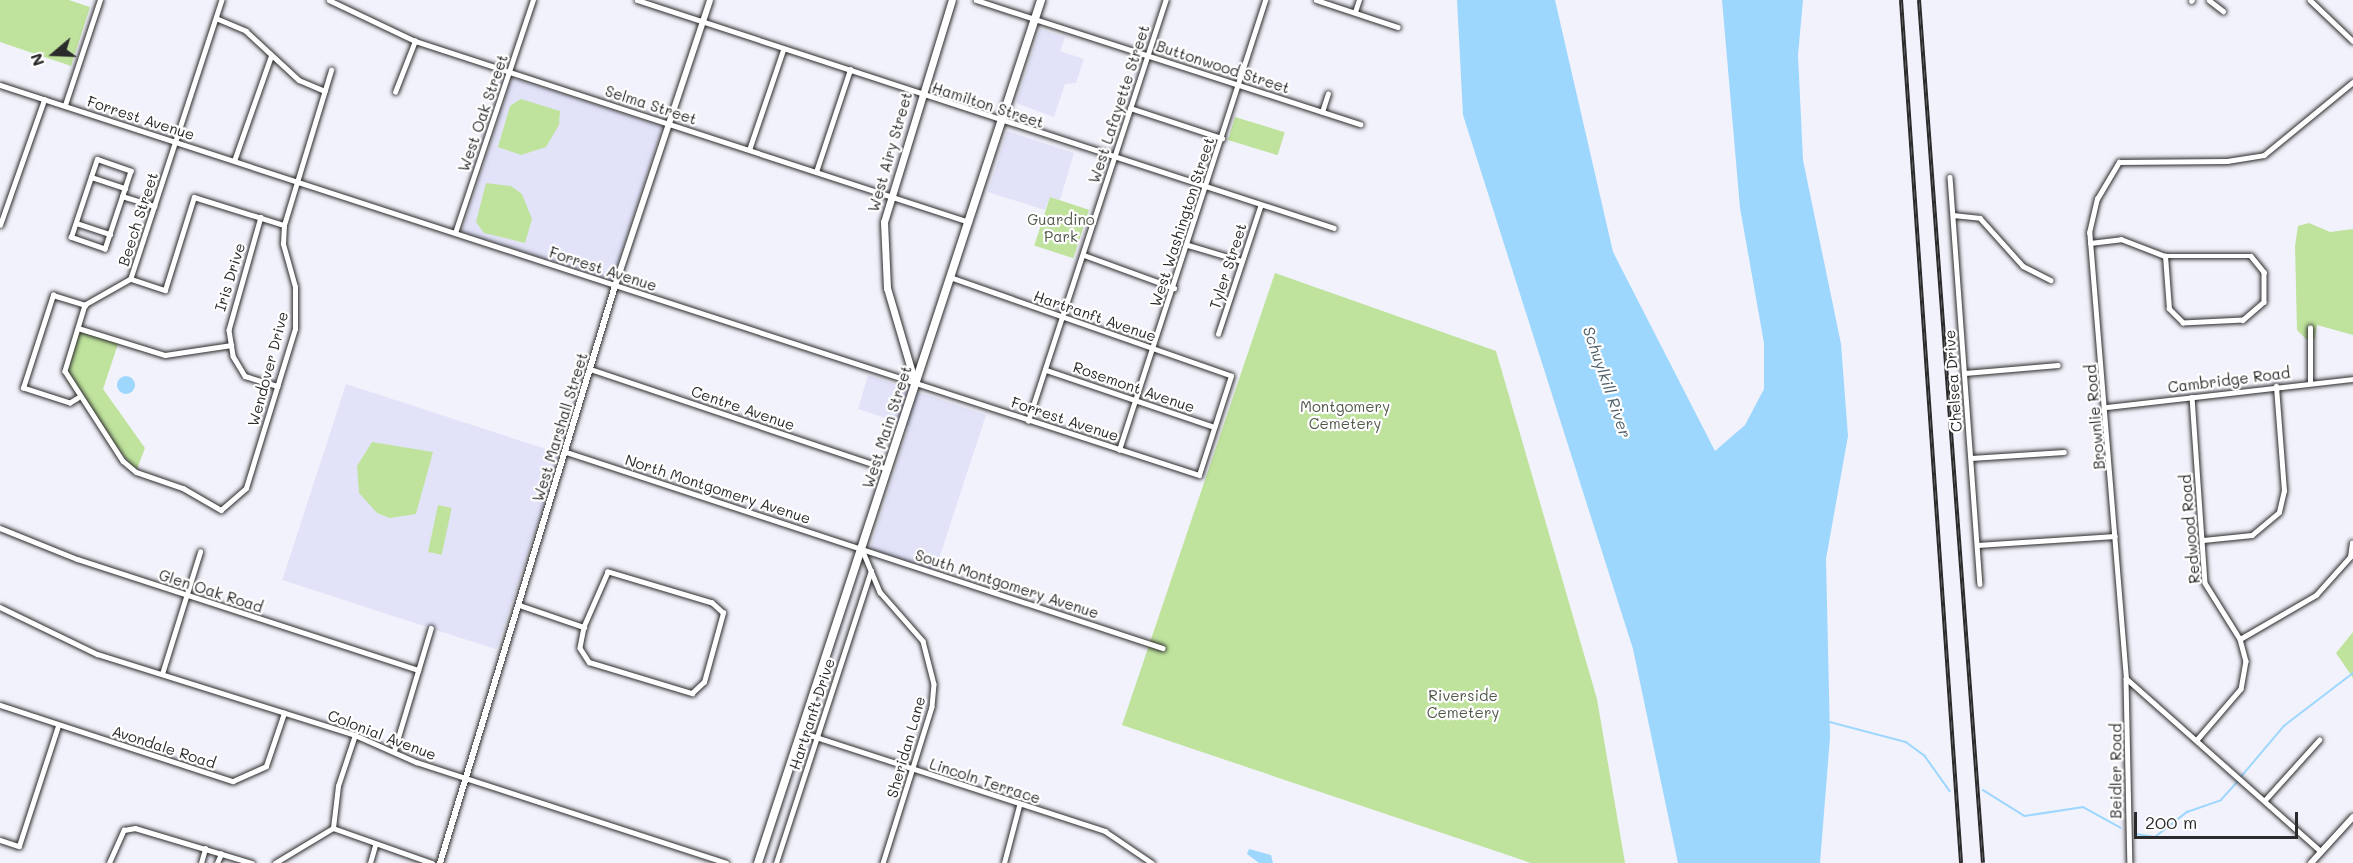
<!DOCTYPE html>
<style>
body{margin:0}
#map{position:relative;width:2353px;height:863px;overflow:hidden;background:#f2f2fc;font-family:Mali,sans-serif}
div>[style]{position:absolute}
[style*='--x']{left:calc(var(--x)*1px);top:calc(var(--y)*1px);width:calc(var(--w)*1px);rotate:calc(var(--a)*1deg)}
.built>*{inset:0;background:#e2e3f9;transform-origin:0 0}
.green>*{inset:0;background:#bfe39d;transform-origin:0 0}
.water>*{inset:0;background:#9ed7fe}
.round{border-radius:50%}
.stream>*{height:1.5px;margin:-0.75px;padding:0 0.75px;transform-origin:0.75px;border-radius:0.75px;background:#9ed7fe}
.roads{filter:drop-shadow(0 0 2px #2b2b2b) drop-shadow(0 0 2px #2b2b2b)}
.minor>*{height:4.5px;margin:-2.25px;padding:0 2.25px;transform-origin:2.25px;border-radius:2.25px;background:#fff}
.tertiary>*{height:6px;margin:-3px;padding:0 3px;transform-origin:3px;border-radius:3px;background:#fff}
.secondary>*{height:7px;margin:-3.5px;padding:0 3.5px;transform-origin:3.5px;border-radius:3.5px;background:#fff}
.primary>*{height:8px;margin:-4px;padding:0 4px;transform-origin:4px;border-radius:4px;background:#fff}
.rail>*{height:4px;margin-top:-2px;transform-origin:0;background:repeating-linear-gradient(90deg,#fff 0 4.5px,#2b2b2b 0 9px);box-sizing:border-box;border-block:2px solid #2b2b2b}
span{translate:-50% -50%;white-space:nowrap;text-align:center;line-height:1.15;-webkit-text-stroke:4.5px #fff;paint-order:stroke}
.street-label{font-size:15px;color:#2b2b2b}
.park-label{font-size:15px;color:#505948}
.water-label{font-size:16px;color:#4e5f6a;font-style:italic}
.north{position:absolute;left:24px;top:24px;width:60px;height:60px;-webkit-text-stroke:4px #fff;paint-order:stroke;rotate:251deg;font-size:16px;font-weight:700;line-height:24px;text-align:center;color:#2b2b2b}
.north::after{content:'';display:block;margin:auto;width:21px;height:27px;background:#2b2b2b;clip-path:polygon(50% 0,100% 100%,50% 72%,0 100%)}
.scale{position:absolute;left:2134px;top:812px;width:164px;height:27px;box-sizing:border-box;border:3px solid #2b2b2b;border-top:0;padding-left:8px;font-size:18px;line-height:21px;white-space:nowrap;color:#2b2b2b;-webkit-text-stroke:4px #fff;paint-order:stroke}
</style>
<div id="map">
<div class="built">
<i style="clip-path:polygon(1040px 29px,1065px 37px,1060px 51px,1084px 59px,1076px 83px,1065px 84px,1054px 117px,1016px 103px)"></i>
<i style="left:512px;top:78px;width:158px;height:162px;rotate:18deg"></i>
<i style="clip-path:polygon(1007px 131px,1074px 153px,1060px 200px,1050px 197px,1045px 210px,988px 192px)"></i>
<i style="clip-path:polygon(868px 375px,986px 415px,935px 571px,870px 549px,909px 426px,858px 409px)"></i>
<i style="left:346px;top:384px;width:225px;height:206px;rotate:18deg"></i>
</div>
<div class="green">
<i style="clip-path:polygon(0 0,69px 0,90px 7px,71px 66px,0 42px)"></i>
<i style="clip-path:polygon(521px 99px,560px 111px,559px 125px,546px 147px,521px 155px,498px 147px,510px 106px)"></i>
<i style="left:1235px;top:117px;width:52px;height:24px;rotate:17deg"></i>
<i style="clip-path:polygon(486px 183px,511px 186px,522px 194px,532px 219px,525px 243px,484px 233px,476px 222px)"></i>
<i style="left:1050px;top:197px;width:41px;height:51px;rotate:18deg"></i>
<i style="clip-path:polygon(2309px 223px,2330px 232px,2353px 229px,2353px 335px,2317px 325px,2315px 339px,2306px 339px,2297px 330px,2295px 246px,2298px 226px)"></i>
<i style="clip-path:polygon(1275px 273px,1496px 351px,1597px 699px,1625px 863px,1531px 863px,1122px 725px)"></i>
<i style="clip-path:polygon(78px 328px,119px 341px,103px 389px,145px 448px,136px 472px,67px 381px,65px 371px)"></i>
<i style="clip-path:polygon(372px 442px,433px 452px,416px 514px,390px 518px,377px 513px,359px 493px,357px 466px)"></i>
<i style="left:438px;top:505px;width:14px;height:48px;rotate:12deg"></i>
<i style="clip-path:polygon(2353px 632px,2353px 678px,2336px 653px)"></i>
</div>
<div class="water">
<i style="clip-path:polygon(1457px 0,1555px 0,1613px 252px,1715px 451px,1745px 425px,1764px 389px,1764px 343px,1740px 208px,1722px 0,1803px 0,1798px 55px,1803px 160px,1841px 344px,1848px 436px,1826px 559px,1830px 737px,1820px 863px,1678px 863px,1633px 649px,1463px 115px)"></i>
<i class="round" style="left:117px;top:376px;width:18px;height:18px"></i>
<i style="clip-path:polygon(1249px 849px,1271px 855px,1273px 863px,1259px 863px,1247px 854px)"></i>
</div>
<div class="stream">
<i style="--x:1830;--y:722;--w:79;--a:14.7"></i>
<i style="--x:1906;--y:742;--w:24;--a:36"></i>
<i style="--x:1925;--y:756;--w:43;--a:54.5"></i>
<i style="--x:2240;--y:778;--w:68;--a:-49.8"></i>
<i style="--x:2284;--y:726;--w:87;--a:-37.5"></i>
<i style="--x:1983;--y:790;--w:49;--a:31.8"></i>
<i style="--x:2025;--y:816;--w:59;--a:-8.8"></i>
<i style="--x:2083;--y:807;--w:43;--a:28.9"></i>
<i style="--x:2136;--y:834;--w:19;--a:9"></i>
<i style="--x:2155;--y:837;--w:41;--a:-38"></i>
<i style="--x:2187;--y:812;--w:36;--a:-19"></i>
<i style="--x:2221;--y:800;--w:24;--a:-48"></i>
</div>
<div class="roads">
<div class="minor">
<i style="--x:222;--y:0;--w:293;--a:108.1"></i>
<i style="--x:131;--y:279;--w:53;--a:150.5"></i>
<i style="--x:85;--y:305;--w:69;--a:106.9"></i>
<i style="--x:65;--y:371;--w:107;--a:57.2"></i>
<i style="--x:123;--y:461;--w:17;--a:40"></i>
<i style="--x:136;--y:472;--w:50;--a:18.8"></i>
<i style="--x:183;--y:488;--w:44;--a:30.1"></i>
<i style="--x:221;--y:510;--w:33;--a:-41"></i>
<i style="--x:246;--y:488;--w:166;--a:-72.9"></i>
<i style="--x:295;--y:329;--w:42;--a:-90"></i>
<i style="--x:295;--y:287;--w:45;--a:-105.6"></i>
<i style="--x:283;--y:244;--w:19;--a:-87"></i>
<i style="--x:284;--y:225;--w:162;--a:-73.1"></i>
<i style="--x:329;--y:0;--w:95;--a:25.5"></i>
<i style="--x:415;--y:41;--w:583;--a:18.09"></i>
<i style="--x:637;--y:0;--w:733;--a:18.11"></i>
<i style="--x:976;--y:0;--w:404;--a:17.9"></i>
<i style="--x:1316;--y:0;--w:86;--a:18.2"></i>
<i style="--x:2209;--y:0;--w:18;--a:38"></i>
<i style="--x:2310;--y:0;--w:59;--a:43.6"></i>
<i style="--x:2191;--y:1;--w:1;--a:-45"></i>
<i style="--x:1355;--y:12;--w:13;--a:-72"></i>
<i style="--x:216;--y:18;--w:33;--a:23"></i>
<i style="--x:246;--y:31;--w:72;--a:42.8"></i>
<i style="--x:299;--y:80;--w:28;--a:23"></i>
<i style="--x:0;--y:85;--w:1261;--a:18.02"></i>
<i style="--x:1199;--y:475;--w:104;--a:-72.1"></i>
<i style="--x:1231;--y:376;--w:297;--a:-160.7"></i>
<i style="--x:395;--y:92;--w:55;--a:-68.6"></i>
<i style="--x:65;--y:105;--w:111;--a:-71.6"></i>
<i style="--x:1130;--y:108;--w:97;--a:18.1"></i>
<i style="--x:1322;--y:112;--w:19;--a:-72"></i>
<i style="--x:749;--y:150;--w:106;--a:-71.2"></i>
<i style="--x:97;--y:159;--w:36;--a:19"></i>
<i style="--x:131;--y:171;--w:82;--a:108.4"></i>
<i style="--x:105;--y:249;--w:36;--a:-161"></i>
<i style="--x:71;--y:237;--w:82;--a:-71.6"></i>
<i style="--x:234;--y:161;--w:111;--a:-70.6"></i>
<i style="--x:816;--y:172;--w:108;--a:-71.6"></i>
<i style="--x:91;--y:177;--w:36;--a:18"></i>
<i style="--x:1950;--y:177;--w:408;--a:85.8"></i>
<i style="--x:122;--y:196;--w:34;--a:17"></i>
<i style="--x:1953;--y:215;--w:27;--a:6"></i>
<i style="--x:1980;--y:218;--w:64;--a:48.1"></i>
<i style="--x:2023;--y:266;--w:31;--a:27"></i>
<i style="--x:261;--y:217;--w:117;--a:105.8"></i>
<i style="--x:229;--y:330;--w:26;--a:81"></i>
<i style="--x:233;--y:356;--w:23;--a:59"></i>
<i style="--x:245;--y:376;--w:34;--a:17"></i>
<i style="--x:76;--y:223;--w:36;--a:18"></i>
<i style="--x:0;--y:225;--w:133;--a:-70.6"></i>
<i style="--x:455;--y:233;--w:246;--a:-71.5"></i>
<i style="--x:2090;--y:243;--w:31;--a:-7"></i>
<i style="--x:2121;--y:239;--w:47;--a:21.1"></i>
<i style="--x:2165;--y:256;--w:86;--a:0"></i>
<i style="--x:2251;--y:256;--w:21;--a:51"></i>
<i style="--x:2264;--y:272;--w:30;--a:90"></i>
<i style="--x:2264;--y:302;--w:28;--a:139"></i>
<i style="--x:2243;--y:320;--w:60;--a:177.1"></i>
<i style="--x:2183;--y:323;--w:20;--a:-135"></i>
<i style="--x:2169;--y:309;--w:53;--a:-94.3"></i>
<i style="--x:1188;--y:245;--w:56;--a:16.5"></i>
<i style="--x:1084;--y:255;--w:96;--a:20.1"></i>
<i style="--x:131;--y:279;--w:36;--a:18"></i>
<i style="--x:165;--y:290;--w:97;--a:-72.7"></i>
<i style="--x:194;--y:197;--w:94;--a:17.3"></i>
<i style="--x:78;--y:328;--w:91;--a:17.2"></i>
<i style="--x:165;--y:355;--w:67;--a:-8.6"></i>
<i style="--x:1218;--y:334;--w:134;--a:-71.7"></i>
<i style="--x:590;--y:369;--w:313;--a:18.6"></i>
<i style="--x:1046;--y:370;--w:177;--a:18.7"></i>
<i style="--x:1965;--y:373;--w:93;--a:-4.9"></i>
<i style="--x:2310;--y:382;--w:54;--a:-90"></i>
<i style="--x:2192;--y:397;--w:186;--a:86"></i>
<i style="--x:2205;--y:583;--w:66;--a:58"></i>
<i style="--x:2240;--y:639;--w:23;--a:75"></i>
<i style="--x:2246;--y:661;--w:28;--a:100"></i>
<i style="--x:2241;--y:689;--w:66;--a:130.7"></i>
<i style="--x:78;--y:398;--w:9;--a:148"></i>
<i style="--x:70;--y:403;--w:49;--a:-162.3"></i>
<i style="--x:23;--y:388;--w:98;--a:-72.1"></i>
<i style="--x:53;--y:295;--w:34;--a:17"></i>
<i style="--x:2107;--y:407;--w:248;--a:-6.5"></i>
<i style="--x:1028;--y:421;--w:443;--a:-71.9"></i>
<i style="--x:1119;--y:450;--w:473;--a:-72"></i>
<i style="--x:566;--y:452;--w:628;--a:18.18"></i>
<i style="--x:1971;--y:458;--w:93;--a:-3.7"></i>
<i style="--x:0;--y:528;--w:83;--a:21.9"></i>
<i style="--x:77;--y:559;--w:359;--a:18"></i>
<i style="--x:2203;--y:540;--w:49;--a:-5.8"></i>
<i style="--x:2252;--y:535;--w:35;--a:-40"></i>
<i style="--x:2279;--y:512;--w:22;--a:-77"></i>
<i style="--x:2284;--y:491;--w:105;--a:-94.4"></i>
<i style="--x:1977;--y:545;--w:138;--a:-3.7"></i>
<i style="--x:862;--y:549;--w:47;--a:67.3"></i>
<i style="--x:880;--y:592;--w:65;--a:48.7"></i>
<i style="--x:923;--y:641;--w:44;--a:75.7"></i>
<i style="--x:934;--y:684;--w:23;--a:95"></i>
<i style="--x:932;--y:707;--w:164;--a:107.4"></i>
<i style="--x:519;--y:605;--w:69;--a:18.7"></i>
<i style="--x:584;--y:627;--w:21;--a:101"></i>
<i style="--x:580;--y:648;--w:17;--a:57"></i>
<i style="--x:589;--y:662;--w:108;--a:16.8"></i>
<i style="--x:692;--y:693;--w:16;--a:-43"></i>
<i style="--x:704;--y:682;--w:72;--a:-74.6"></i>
<i style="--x:723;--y:613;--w:15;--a:-138"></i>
<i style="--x:712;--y:603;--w:109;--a:-163.4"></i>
<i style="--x:608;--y:572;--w:60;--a:113.6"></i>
<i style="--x:0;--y:607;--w:108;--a:25.9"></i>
<i style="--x:97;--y:654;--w:270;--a:17.4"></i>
<i style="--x:355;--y:735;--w:67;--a:23.9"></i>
<i style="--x:416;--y:762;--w:326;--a:18"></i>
<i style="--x:2240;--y:639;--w:88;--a:-30.1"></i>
<i style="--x:2316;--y:595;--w:51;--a:-48.2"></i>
<i style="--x:2350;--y:557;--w:14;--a:-82"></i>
<i style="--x:162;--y:674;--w:128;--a:-72.7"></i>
<i style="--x:2126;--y:679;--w:184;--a:88.8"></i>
<i style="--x:0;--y:705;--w:245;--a:18.1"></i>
<i style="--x:233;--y:781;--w:36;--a:-24"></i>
<i style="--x:266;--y:766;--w:56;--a:-71.2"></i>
<i style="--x:804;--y:733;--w:317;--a:18"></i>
<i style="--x:1105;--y:831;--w:57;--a:34.2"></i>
<i style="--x:394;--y:751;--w:128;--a:-73.3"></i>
<i style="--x:2265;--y:800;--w:81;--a:-48"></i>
<i style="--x:333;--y:828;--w:105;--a:19.5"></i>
<i style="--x:333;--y:828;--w:42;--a:-83.2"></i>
<i style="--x:338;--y:786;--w:54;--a:-71.6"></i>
<i style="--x:0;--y:840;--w:20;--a:18"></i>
<i style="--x:19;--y:846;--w:126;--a:-72"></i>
<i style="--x:2321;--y:852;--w:261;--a:-138.4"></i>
<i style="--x:2126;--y:679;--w:448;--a:-94.7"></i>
<i style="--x:2089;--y:233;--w:35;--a:-77"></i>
<i style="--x:2097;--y:199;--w:43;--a:-59.3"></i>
<i style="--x:2119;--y:162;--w:108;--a:-0.5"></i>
<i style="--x:2227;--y:161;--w:37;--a:-9"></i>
<i style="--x:2264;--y:155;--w:115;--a:-39.4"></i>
<i style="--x:109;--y:863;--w:36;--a:-66"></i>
<i style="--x:124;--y:830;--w:11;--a:-10"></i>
<i style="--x:135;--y:828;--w:122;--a:16.7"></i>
<i style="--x:201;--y:863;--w:15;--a:-74"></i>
<i style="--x:217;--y:863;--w:10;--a:-66"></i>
<i style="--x:275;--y:863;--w:68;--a:-31.1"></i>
<i style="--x:370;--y:863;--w:18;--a:-74"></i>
<i style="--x:776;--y:863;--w:307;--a:-72"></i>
<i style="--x:1004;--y:863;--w:59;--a:-75.3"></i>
</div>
<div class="tertiary">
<i style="--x:440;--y:863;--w:603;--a:-73.13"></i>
<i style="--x:615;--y:286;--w:301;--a:-71.6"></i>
<i style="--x:2311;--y:863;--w:62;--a:-47.6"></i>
</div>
<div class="secondary">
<i style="--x:915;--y:383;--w:99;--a:-106.4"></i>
<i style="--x:887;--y:288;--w:66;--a:-92.6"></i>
<i style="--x:884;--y:222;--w:232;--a:-73"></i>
</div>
<div class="primary">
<i style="--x:758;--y:863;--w:908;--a:-71.84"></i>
</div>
</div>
<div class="rail">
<i style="--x:1901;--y:0;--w:865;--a:86.02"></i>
<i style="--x:1919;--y:0;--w:865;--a:85.76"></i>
</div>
<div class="street-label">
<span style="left:1223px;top:67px;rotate:18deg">Buttonwood Street</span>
<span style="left:1119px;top:104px;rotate:-72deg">West Lafayette Street</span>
<span style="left:651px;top:105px;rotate:18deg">Selma Street</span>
<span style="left:988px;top:105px;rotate:18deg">Hamilton Street</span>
<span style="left:483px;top:113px;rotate:-71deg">West Oak Street</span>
<span style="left:141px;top:118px;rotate:18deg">Forrest Avenue</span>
<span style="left:890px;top:152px;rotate:-74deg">West Airy Street</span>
<span style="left:138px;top:219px;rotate:-72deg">Beech Street</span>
<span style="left:1182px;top:222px;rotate:-72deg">West Washington Street</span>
<span style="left:1228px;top:266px;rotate:-72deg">Tyler Street</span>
<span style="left:603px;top:269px;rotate:18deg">Forrest Avenue</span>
<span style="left:230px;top:277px;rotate:-73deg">Iris Drive</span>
<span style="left:1095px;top:316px;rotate:19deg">Hartranft Avenue</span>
<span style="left:268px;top:369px;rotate:-75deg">Wendover Drive</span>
<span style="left:2229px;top:380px;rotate:-7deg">Cambridge Road</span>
<span style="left:1953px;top:381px;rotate:-94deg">Chelsea Drive</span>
<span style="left:1134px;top:387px;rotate:19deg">Rosemont Avenue</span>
<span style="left:743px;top:408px;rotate:19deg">Centre Avenue</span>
<span style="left:2095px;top:417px;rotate:-95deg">Brownlie Road</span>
<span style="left:1065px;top:419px;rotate:18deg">Forrest Avenue</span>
<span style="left:560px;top:427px;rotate:-73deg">West Marshall Street</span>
<span style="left:887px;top:427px;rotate:-72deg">West Main Street</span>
<span style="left:718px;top:489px;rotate:18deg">North Montgomery Avenue</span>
<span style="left:2190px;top:529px;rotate:-95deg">Redwood Road</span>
<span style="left:1007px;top:584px;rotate:18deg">South Montgomery Avenue</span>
<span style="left:211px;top:591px;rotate:18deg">Glen Oak Road</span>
<span style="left:812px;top:714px;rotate:-72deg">Hartranft Drive</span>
<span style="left:382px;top:735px;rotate:21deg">Colonial Avenue</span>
<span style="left:164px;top:747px;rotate:18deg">Avondale Road</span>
<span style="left:906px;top:747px;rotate:-74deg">Sheridan Lane</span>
<span style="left:2116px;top:771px;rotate:-90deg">Beidler Road</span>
<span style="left:985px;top:781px;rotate:18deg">Lincoln Terrace</span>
</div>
<div class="park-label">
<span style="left:1061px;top:228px">Guardino<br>Park</span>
<span style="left:1345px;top:415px">Montgomery<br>Cemetery</span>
<span style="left:1463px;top:704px">Riverside<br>Cemetery</span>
</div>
<div class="water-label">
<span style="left:1607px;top:382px;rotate:71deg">Schuylkill River</span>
</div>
<div class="north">N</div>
<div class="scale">200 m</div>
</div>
